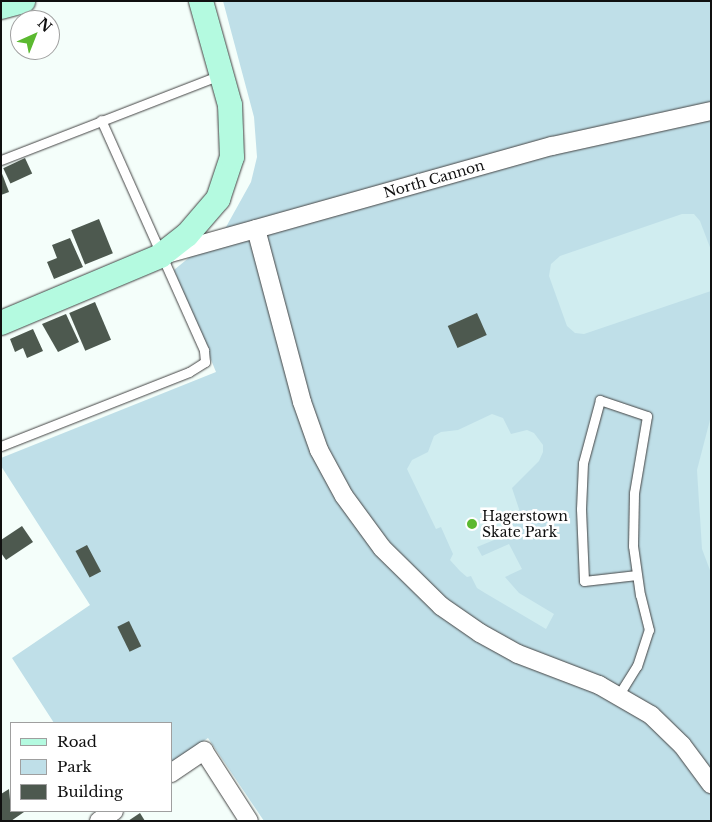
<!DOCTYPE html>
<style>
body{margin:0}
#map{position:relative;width:712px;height:822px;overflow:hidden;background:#f4fefa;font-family:"Libre Baskerville",serif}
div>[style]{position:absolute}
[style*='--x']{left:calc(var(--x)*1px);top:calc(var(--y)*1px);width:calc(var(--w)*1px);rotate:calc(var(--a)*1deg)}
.green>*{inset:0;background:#bfdfe8}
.pitch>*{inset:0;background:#d0edf0}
.building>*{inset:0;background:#4d594f;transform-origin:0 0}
.roads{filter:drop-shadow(0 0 1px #434343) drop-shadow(0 0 1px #434343)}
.lane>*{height:9px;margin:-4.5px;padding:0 4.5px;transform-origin:4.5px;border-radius:4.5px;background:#fff}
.street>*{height:18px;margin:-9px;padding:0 9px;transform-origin:9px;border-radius:9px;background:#fff}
.secondary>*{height:24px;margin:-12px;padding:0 12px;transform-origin:12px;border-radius:12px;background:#b4fae0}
.dots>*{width:14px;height:14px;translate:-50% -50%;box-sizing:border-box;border:2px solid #fff;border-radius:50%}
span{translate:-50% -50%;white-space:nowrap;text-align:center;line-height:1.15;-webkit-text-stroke:5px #fff;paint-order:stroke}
.street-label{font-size:14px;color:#101010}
.poi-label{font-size:14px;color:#101010}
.left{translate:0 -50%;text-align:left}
.frame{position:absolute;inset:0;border:2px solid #101010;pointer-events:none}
.legend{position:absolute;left:10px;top:722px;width:162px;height:90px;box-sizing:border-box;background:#fff;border:1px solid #9f9f9f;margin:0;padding:6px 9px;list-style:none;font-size:15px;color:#101010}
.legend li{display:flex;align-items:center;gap:10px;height:25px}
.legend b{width:25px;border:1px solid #9f9f9f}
.north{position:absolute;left:10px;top:10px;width:50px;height:50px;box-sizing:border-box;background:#fff;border:1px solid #9f9f9f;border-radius:50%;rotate:44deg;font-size:14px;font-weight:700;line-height:20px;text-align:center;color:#101010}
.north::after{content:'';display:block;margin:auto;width:18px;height:22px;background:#5bb930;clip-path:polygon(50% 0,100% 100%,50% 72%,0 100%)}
</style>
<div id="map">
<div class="green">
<i style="clip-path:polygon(223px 1px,711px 1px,711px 821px,264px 821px,208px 738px,171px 763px,171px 723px,54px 723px,12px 658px,90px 605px,1px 466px,1px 458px,216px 372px,174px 270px,226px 227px,251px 182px,257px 157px,254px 117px)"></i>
</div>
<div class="pitch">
<i style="clip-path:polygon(682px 214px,694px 214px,700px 221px,711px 250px,711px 291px,584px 334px,575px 333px,567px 326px,549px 276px,551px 264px,560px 256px)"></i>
<i style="clip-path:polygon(492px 414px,503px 418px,511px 434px,527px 430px,534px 433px,543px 445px,543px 452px,539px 461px,512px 488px,521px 515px,508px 521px,514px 532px,477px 547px,482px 556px,509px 544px,522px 569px,505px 577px,519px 593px,554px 614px,546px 629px,485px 593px,477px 588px,471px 576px,467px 577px,460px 571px,450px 560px,453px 554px,441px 527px,436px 529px,407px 469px,412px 460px,428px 452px,434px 436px,441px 432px,458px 430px)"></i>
<i style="clip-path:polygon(711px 416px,711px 573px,702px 549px,697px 470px)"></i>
</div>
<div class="building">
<i style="left:25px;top:158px;width:17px;height:24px;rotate:65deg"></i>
<i style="clip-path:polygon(1px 171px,9px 192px,1px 195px)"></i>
<i style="left:99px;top:219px;width:37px;height:30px;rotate:68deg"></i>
<i style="clip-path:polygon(70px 238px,83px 267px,54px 279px,47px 262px,57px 258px,52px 245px)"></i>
<i style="left:95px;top:302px;width:41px;height:28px;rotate:67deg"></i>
<i style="left:477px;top:313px;width:24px;height:32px;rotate:66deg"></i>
<i style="clip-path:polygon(66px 314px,79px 342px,58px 352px,42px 324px)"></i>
<i style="clip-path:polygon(33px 329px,43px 351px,27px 358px,23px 348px,15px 352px,10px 339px)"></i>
<i style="clip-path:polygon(22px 526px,33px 542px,6px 560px,1px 553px,1px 540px)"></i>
<i style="left:87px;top:545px;width:30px;height:13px;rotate:62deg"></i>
<i style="left:129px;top:621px;width:28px;height:13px;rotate:64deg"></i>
<i style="clip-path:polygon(9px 789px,11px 811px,24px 812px,11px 821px,1px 821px,1px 794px)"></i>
<i style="clip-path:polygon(140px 813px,145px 821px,128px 821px)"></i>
</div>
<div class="roads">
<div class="lane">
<i style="--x:1;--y:160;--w:235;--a:-21.2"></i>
<i style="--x:1;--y:446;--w:202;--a:-21.5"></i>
<i style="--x:189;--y:372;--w:19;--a:-32"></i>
<i style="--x:205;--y:362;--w:12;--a:-95"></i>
<i style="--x:204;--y:350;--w:252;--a:-114.1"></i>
<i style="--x:618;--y:696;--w:36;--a:-58"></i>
<i style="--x:637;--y:666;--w:38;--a:-72"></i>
<i style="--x:649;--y:630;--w:36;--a:-104"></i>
<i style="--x:640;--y:595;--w:49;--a:-98.1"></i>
<i style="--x:633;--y:546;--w:53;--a:-88.9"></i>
<i style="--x:634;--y:493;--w:78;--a:-80.4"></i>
<i style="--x:647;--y:416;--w:50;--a:-161.2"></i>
<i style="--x:600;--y:400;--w:65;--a:105.1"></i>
<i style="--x:583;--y:463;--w:46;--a:92.5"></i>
<i style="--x:581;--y:509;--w:72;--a:87.6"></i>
<i style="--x:584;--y:581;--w:53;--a:-6.5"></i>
</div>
<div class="street">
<i style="--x:256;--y:229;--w:179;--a:75.1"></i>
<i style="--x:302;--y:402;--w:51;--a:70.5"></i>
<i style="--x:319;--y:450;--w:52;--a:61.5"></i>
<i style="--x:344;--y:496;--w:64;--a:53.8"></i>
<i style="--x:382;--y:548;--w:83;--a:44.5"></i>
<i style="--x:441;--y:606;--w:47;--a:34.7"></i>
<i style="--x:480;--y:633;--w:43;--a:28.9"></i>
<i style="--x:518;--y:654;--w:87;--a:20.9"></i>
<i style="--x:599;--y:685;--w:60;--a:30"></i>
<i style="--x:651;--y:715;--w:43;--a:44.1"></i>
<i style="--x:682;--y:745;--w:49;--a:53.4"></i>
<i style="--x:167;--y:254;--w:400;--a:-15.7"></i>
<i style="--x:552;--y:146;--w:163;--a:-12.4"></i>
<i style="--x:171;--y:773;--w:40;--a:-34"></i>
<i style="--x:204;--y:751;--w:83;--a:57.3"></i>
<i style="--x:99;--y:821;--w:18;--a:-34"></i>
</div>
<div class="secondary">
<i style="--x:1;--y:7;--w:23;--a:-15"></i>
<i style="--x:1;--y:323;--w:173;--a:-22.8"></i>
<i style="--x:160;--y:256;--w:34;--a:-38"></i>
<i style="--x:187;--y:235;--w:48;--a:-49.3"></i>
<i style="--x:218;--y:199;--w:44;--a:-71.6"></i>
<i style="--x:232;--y:157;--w:52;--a:-92.2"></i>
<i style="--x:230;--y:105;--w:108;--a:-105.6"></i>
</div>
</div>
<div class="dots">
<i style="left:472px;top:524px;background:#5bb930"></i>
</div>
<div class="street-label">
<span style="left:434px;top:179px;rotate:-16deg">North Cannon</span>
</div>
<div class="poi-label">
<span class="left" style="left:482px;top:524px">Hagerstown<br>Skate Park</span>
</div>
<div class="frame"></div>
<ul class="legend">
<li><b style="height:6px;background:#b4fae0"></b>Road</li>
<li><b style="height:14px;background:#bfdfe8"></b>Park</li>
<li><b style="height:14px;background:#4d594f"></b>Building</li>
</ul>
<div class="north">N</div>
</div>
